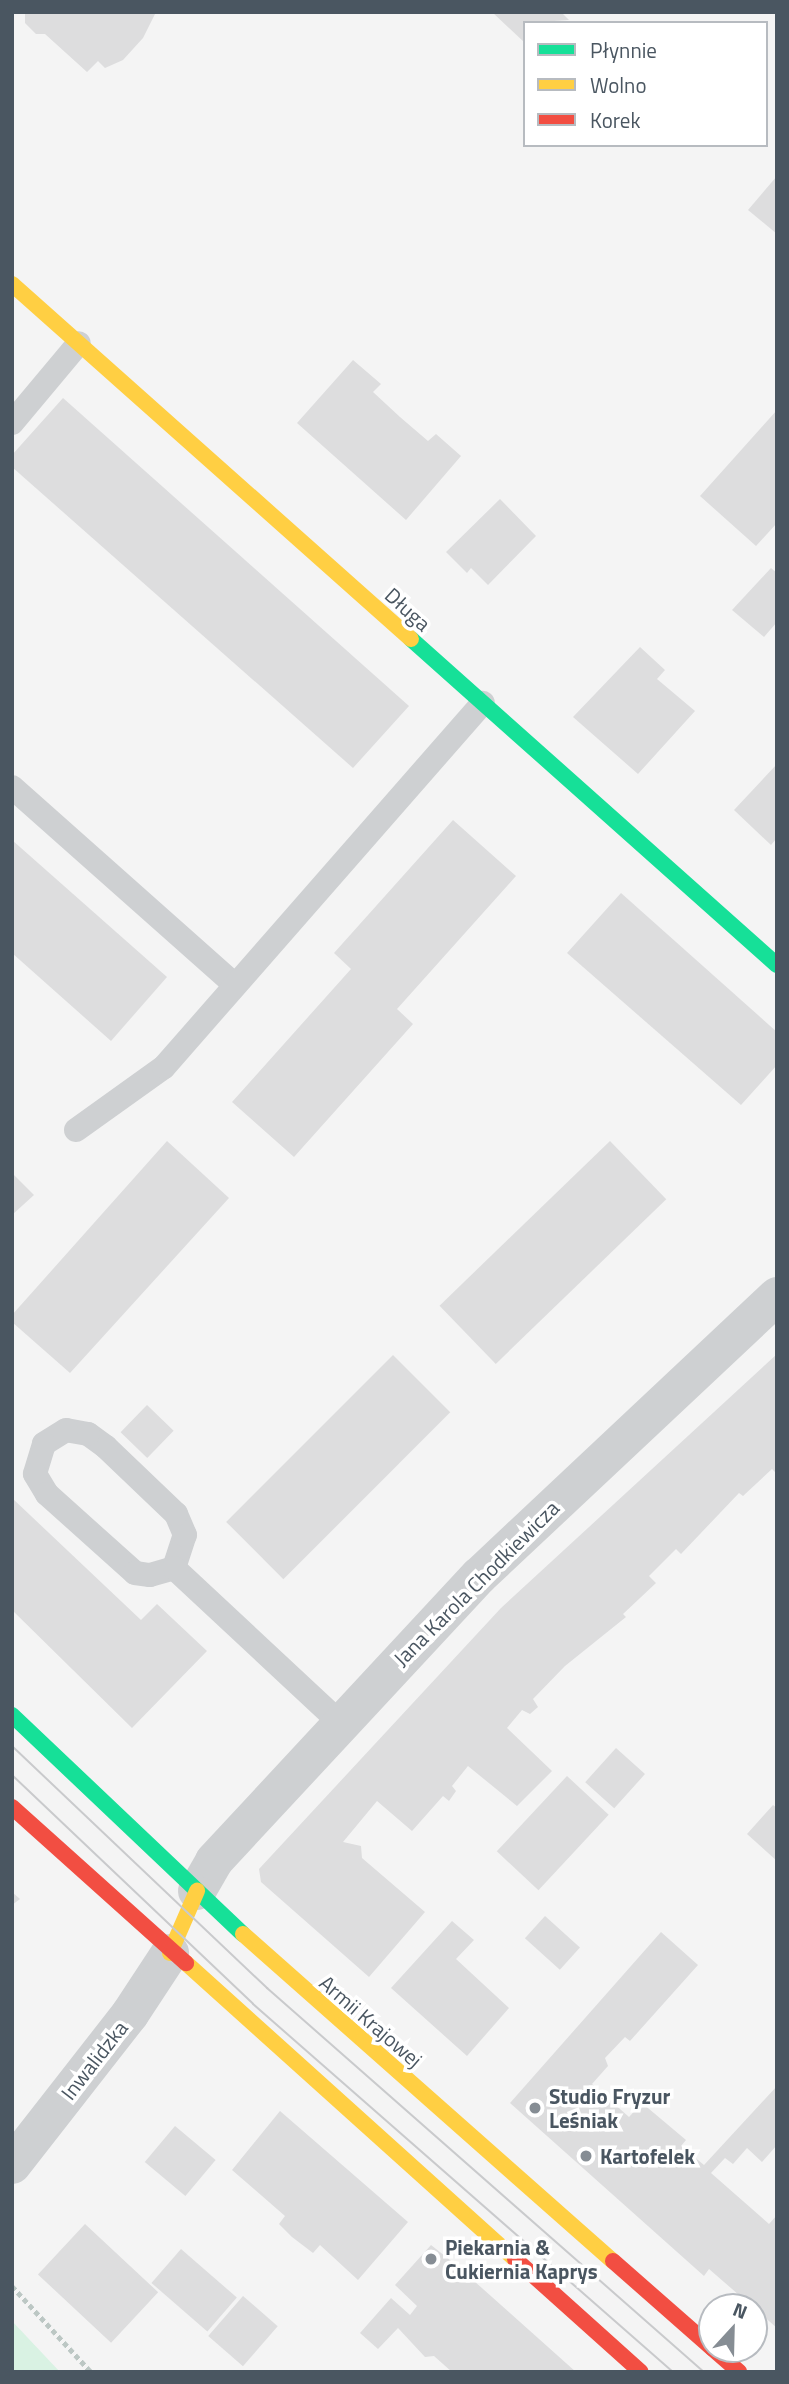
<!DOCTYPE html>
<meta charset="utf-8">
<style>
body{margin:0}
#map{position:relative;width:789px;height:2384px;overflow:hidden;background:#f4f4f4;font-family:"Titillium Web",sans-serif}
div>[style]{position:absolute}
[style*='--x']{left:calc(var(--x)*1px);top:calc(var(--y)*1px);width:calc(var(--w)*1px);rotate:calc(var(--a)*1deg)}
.green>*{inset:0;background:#d9f2e3}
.building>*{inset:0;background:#ddddde;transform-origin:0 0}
.path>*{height:4.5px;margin-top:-2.25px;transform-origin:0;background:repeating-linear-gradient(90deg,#bcc7c4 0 5px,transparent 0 8.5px)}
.lane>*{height:24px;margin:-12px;padding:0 12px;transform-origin:12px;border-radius:12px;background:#ced0d2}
.street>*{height:38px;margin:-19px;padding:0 19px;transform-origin:19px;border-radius:19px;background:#ced0d2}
.fast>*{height:16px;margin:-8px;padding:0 8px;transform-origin:8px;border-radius:8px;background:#16e098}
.slow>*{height:16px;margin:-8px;padding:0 8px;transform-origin:8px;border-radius:8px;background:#ffcf43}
.jam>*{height:16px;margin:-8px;padding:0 8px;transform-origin:8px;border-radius:8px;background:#f24e42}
.tram>*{height:2px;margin:-1px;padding:0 1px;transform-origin:1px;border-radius:1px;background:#c9cacc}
.dots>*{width:19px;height:19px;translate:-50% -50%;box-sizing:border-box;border:4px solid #fff;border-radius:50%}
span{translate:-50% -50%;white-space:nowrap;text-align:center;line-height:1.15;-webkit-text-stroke:7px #fff;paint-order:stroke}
.street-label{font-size:21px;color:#4a5661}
.poi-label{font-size:21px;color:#4a5661;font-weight:700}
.left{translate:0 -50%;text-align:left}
.frame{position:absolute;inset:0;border:14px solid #4a5661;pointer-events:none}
.legend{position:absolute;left:523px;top:21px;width:245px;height:126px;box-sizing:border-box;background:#fff;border:2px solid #b7bbc0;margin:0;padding:9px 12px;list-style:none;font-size:21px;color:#4a5661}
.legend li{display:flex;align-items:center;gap:14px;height:35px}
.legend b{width:35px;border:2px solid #b7bbc0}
.north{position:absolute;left:698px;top:2293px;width:70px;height:70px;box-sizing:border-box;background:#fff;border:2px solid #b7bbc0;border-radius:50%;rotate:22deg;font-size:19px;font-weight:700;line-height:28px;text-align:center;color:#4a5661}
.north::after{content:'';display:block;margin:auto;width:24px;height:32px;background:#868d94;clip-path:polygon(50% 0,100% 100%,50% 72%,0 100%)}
</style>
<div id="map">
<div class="green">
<i style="clip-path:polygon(12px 2321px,60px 2372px,12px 2372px)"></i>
</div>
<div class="building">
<i style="clip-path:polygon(25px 12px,156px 12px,143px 38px,123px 60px,105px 68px,98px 61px,87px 72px,45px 34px,36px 34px,25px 23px)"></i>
<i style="clip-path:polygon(492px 12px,561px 12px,569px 20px,525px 23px,525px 43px)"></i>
<i style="clip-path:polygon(777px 176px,777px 234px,748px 210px)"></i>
<i style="clip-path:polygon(353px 360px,381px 384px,373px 392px,400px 417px,428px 441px,436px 434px,461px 456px,406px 520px,297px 423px)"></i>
<i style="clip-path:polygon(63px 398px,409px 706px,353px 768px,12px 467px,12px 455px)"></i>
<i style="clip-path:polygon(777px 410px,777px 523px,756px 546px,700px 496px)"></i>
<i style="clip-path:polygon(500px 499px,536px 536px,488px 585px,471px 568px,467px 573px,446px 552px)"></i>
<i style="clip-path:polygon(771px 568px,777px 573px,777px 622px,764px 637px,732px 610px)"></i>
<i style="clip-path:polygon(640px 647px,665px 670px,657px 679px,695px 711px,638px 774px,573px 717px)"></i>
<i style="clip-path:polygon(777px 764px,777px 838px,771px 845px,734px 810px)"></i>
<i style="clip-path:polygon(453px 820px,516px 876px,397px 1009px,413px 1024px,294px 1157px,232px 1102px,351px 969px,334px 953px)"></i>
<i style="clip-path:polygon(12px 840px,167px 977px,111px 1041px,12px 953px)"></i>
<i style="clip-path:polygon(621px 893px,777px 1032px,777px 1065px,741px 1105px,567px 953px)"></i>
<i style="clip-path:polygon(167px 1141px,229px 1198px,70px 1373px,12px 1322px,12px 1315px)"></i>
<i style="left:610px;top:1141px;width:81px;height:237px;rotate:46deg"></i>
<i style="clip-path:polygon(12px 1173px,34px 1195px,12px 1215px)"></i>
<i style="clip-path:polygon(777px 1354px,777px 1474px,772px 1469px,743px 1496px,739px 1493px,681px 1554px,676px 1549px,649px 1576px,656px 1583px,623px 1614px,626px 1617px,565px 1666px,533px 1699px,538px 1707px,530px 1714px,522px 1710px,507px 1728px,552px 1771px,517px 1806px,468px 1766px,452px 1786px,456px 1791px,449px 1801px,443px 1796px,412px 1831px,377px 1801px,343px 1842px,361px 1846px,362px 1858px,425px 1912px,369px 1977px,261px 1882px,259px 1869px,501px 1608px)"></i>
<i style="left:393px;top:1355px;width:81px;height:236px;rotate:45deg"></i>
<i style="left:147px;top:1405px;width:37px;height:38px;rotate:44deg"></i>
<i style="clip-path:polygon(12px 1498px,141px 1620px,157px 1604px,207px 1651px,132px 1728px,12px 1610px)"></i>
<i style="left:616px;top:1748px;width:39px;height:46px;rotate:42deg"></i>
<i style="left:567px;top:1776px;width:57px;height:103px;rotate:43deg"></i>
<i style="clip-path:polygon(773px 1805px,777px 1808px,777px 1861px,747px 1834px)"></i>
<i style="clip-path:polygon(12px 1892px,20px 1899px,12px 1905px)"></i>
<i style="left:545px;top:1916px;width:47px;height:30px;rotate:42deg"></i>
<i style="clip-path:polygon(452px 1921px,474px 1940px,456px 1959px,509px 2008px,467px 2056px,391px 1988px)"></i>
<i style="clip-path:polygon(661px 1932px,698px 1965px,630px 2041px,625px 2037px,605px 2058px,608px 2066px,592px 2084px,629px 2117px,642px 2103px,686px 2140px,681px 2146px,704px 2165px,777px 2086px,777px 2145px,762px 2162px,747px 2148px,733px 2164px,725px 2158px,711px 2173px,769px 2224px,777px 2215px,777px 2328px,709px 2269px,704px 2276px,510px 2103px)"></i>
<i style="clip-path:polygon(280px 2111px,408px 2222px,358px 2280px,320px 2245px,313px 2253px,292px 2237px,279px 2224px,285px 2216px,232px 2170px)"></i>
<i style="left:175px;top:2126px;width:53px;height:47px;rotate:40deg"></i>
<i style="left:85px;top:2224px;width:100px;height:69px;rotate:43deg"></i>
<i style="clip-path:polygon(431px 2245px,455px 2264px,576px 2372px,452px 2372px,434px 2356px,425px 2357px,398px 2328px,378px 2349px,360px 2333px,391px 2298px,410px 2315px,417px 2306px,395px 2285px)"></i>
<i style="left:181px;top:2249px;width:74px;height:45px;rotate:41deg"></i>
<i style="left:243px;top:2296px;width:46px;height:53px;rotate:41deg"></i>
</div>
<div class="path">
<i style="--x:12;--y:2286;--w:117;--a:47.4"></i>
</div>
<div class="lane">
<i style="--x:12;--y:423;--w:104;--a:-50.1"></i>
<i style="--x:12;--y:787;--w:298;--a:41.6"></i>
<i style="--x:76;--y:1130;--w:108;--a:-35.6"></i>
<i style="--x:164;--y:1067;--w:484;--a:-48.8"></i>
<i style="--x:174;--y:1568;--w:35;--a:-72"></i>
<i style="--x:185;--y:1535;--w:23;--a:-113"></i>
<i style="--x:176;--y:1514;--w:97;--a:-136.3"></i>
<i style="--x:106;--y:1447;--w:22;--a:-144"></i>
<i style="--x:88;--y:1434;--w:22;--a:-170"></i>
<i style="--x:66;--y:1430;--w:26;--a:148"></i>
<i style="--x:44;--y:1444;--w:31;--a:107"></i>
<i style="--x:35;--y:1474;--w:23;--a:59"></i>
<i style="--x:47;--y:1494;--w:118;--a:41.9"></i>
<i style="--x:135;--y:1573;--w:15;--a:8"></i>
<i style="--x:150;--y:1575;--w:25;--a:-16"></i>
<i style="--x:174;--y:1568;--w:227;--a:43"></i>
</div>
<div class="street">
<i style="--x:197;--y:1891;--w:34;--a:-60"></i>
<i style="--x:214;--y:1861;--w:389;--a:-47.1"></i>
<i style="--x:479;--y:1576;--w:409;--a:-43.2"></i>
<i style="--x:12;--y:2165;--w:192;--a:-52"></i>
<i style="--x:130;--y:2014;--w:73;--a:-56.7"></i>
</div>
<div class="fast">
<i style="--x:411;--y:639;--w:490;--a:41.7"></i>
<i style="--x:12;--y:1715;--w:318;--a:43.5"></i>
</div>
<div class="slow">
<i style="--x:12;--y:284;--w:534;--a:41.66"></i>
<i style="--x:243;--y:1934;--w:494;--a:41.5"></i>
<i style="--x:170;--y:1953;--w:68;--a:-66.5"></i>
<i style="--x:186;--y:1963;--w:443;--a:42"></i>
</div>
<div class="jam">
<i style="--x:12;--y:1807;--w:234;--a:41.9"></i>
<i style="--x:515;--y:2259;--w:169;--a:41.9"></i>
<i style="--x:613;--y:2261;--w:132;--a:41.3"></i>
<i style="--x:713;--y:2349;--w:35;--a:41"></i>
</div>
<div class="tram">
<i style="--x:12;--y:1746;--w:352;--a:43.5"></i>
<i style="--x:267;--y:1988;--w:582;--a:41.31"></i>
<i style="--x:12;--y:1775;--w:332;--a:43.5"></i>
<i style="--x:253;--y:2004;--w:558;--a:41.22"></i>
</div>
<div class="dots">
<i style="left:535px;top:2108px;background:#868d94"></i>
<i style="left:586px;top:2156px;background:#868d94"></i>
<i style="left:431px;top:2259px;background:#868d94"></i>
</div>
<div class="street-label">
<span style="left:408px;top:609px;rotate:42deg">Długa</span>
<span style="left:476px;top:1583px;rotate:-45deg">Jana Karola Chodkiewicza</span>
<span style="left:371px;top:2021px;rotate:41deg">Armii Krajowej</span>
<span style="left:94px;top:2060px;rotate:-52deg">Inwalidzka</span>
</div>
<div class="poi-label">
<span class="left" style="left:549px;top:2108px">Studio Fryzur<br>Leśniak</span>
<span class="left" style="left:600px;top:2156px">Kartofelek</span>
<span class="left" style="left:445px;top:2259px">Piekarnia &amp;<br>Cukiernia Kaprys</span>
</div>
<div class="frame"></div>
<ul class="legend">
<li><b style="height:9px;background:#16e098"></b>Płynnie</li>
<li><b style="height:9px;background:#ffcf43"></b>Wolno</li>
<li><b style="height:9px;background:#f24e42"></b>Korek</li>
</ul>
<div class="north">N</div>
</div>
